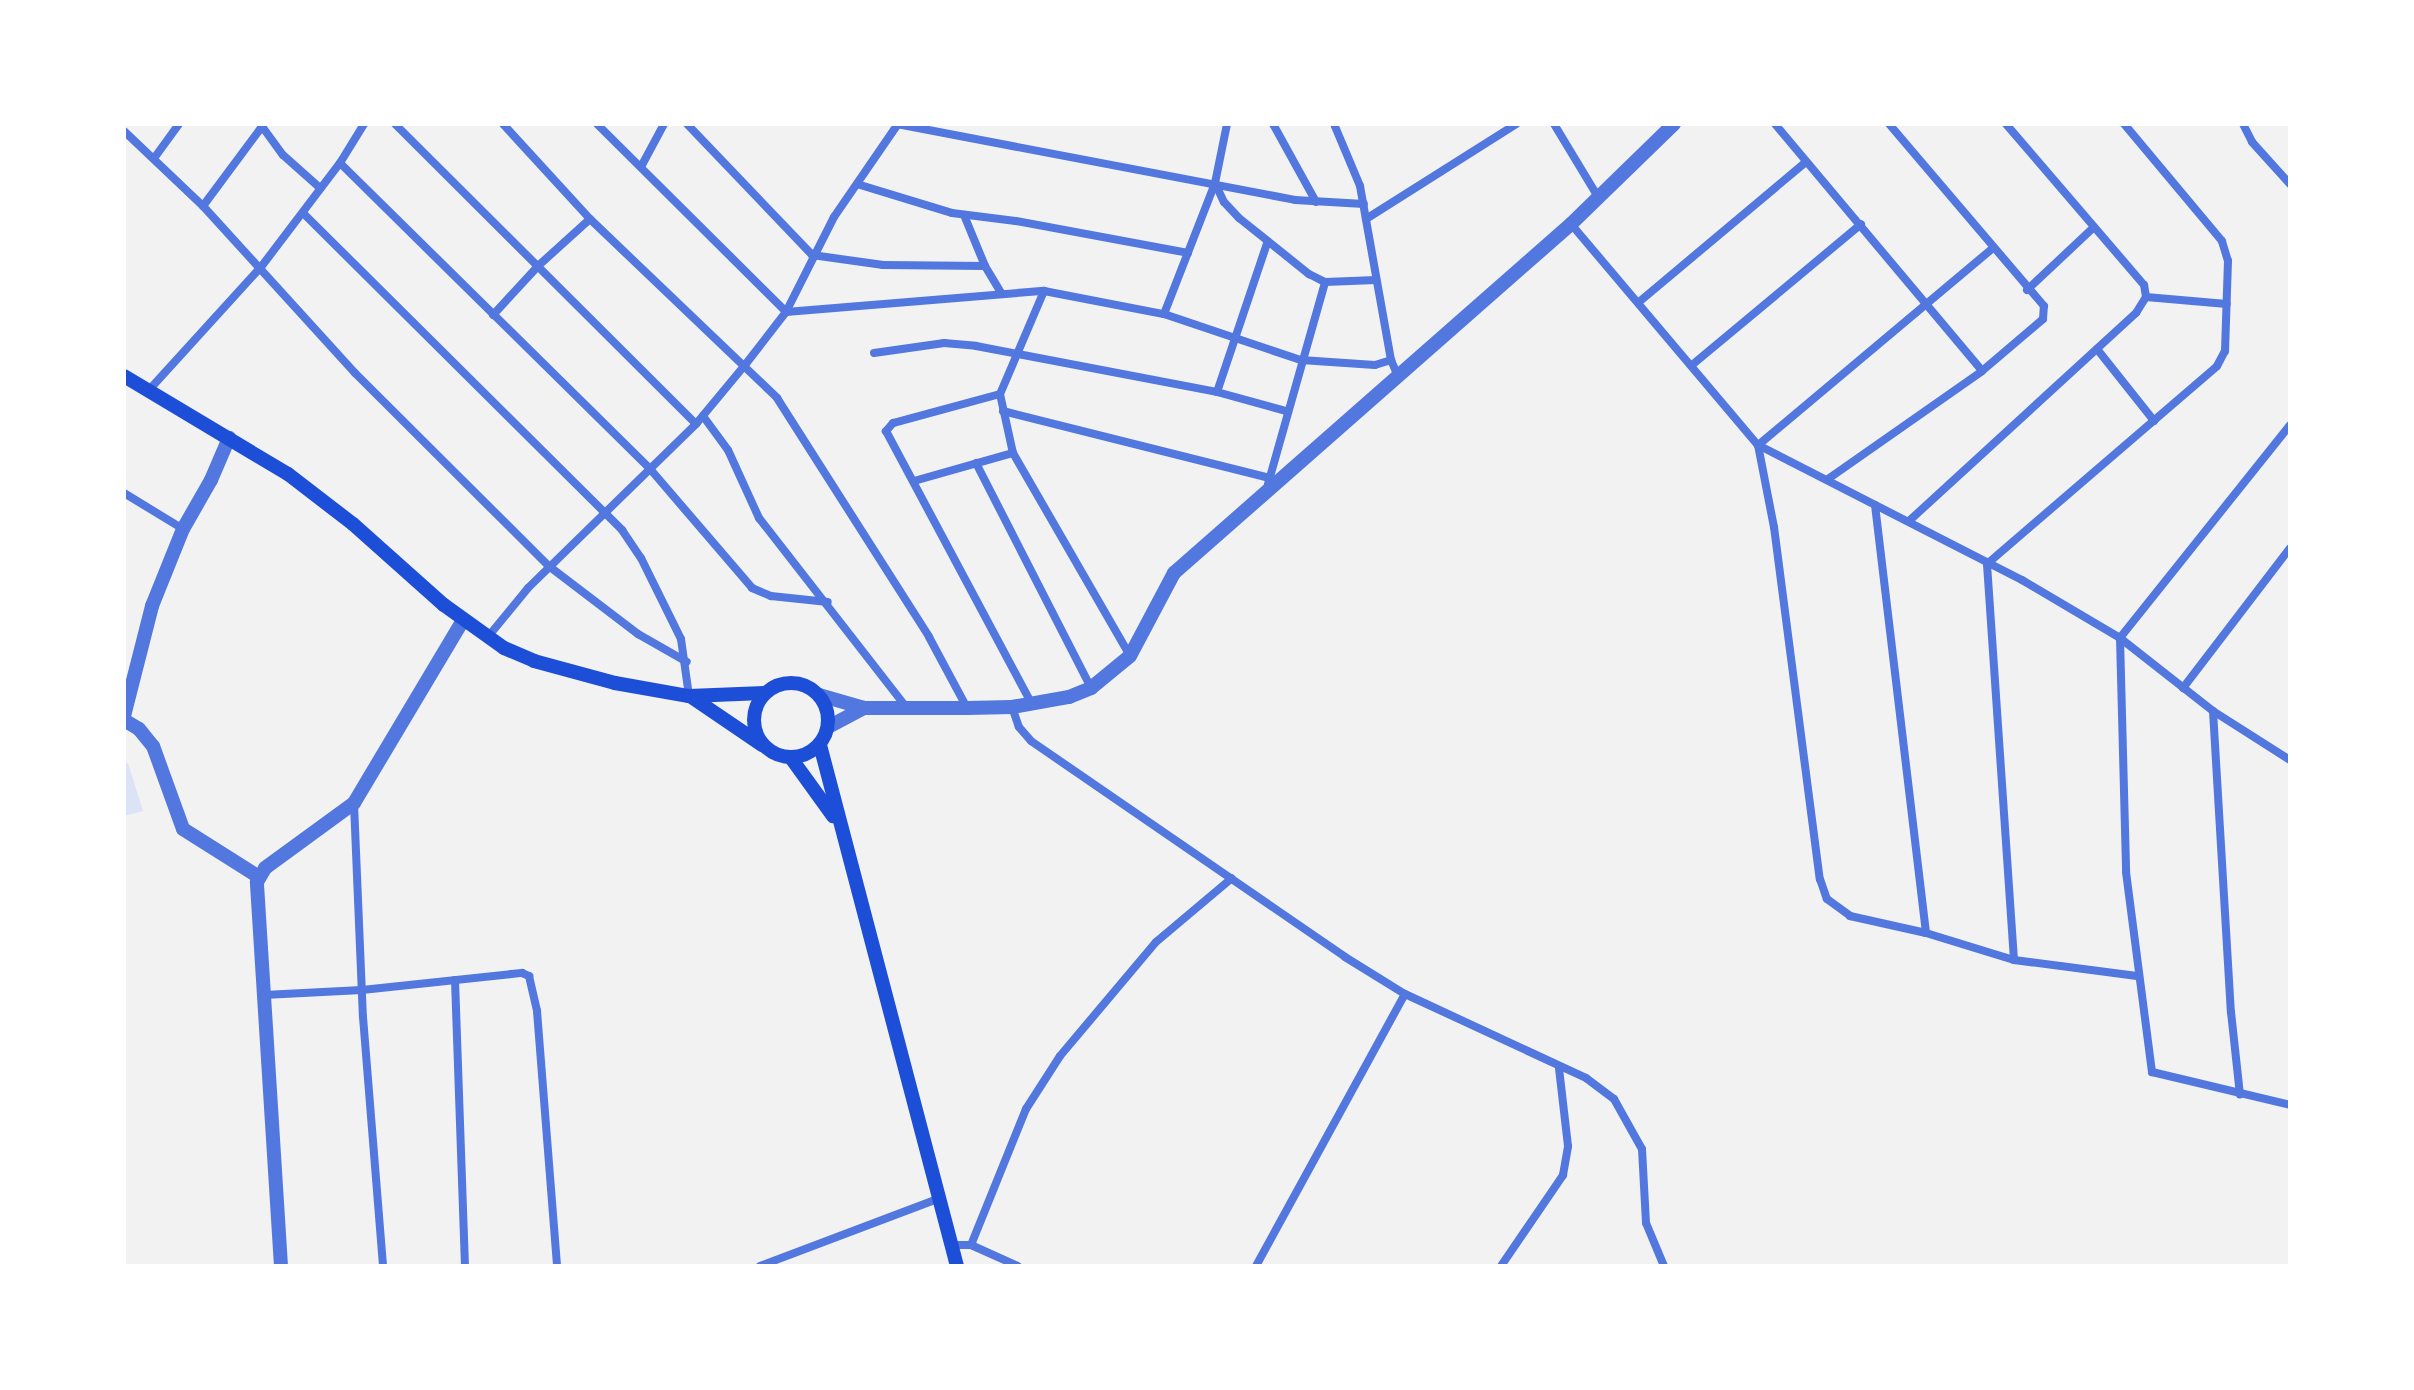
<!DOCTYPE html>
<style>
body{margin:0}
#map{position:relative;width:2414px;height:1390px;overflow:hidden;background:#f2f2f2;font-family:Signika,sans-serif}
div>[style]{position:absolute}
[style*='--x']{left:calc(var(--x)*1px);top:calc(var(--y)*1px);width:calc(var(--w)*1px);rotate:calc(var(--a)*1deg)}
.green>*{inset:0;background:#dbe4f7}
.minor>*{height:8px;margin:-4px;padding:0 4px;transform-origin:4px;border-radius:4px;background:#5277de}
.tertiary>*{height:14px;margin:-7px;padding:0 7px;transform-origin:7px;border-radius:7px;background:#5277de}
.secondary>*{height:14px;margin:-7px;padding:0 7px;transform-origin:7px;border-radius:7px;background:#1d4ed8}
.secondary>.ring{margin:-7px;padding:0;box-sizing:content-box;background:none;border:14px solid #1d4ed8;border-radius:50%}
span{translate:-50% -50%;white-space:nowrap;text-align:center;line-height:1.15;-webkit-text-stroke:7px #fff;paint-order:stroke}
.frame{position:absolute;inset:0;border:126px solid #fff;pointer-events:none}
</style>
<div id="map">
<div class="green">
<i style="clip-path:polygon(128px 763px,143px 811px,124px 816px,124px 764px)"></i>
</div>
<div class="minor">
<i style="--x:395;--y:124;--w:425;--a:44.9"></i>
<i style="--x:503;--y:124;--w:129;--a:47.5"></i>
<i style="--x:590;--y:219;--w:259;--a:43.7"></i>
<i style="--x:777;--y:398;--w:283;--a:57.5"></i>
<i style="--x:929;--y:637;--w:81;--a:61.8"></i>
<i style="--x:597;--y:124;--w:267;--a:44.8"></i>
<i style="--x:786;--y:312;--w:259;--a:-4.7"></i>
<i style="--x:1044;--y:291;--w:122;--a:10.9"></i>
<i style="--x:1164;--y:314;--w:145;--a:18.6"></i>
<i style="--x:1301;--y:360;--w:74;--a:3.9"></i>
<i style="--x:1375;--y:365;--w:17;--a:-17"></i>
<i style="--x:687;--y:124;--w:181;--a:46.3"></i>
<i style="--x:812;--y:255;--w:72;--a:8"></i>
<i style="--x:883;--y:265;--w:102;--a:0.6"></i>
<i style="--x:897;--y:124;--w:405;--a:10.8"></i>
<i style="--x:1295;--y:200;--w:69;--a:3.3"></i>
<i style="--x:1273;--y:124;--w:89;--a:61.1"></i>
<i style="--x:1334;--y:124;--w:67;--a:67.2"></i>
<i style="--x:1360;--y:186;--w:177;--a:79.9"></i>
<i style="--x:1391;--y:360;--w:15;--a:67"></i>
<i style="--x:1554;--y:124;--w:85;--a:58.9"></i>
<i style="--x:1775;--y:124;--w:322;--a:50"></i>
<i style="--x:2243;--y:124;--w:20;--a:63"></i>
<i style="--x:2252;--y:142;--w:57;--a:47.9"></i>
<i style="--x:261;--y:125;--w:37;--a:54"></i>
<i style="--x:283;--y:155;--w:50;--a:41.7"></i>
<i style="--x:124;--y:131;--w:109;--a:43.5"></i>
<i style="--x:203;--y:206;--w:226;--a:47.7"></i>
<i style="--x:355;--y:373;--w:275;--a:44.9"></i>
<i style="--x:550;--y:567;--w:111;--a:37.3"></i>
<i style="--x:638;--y:634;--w:56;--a:29.7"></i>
<i style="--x:155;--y:157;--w:41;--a:-54"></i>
<i style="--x:340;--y:163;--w:437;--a:44.6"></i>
<i style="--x:651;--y:470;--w:155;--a:49.4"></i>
<i style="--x:752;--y:588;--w:21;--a:23"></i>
<i style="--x:771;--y:596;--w:57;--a:6"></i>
<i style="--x:642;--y:165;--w:47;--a:-61.8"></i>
<i style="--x:1215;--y:183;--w:21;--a:65"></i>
<i style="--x:1224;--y:202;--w:22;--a:47"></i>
<i style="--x:1239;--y:218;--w:90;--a:38.7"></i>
<i style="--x:1309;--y:274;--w:18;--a:27"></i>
<i style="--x:1325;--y:282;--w:51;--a:-2.2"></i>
<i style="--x:857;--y:184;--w:99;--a:17"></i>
<i style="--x:952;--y:213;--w:64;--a:7.1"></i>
<i style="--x:1016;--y:221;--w:175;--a:10.5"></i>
<i style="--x:203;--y:206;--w:102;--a:-53.4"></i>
<i style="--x:303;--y:213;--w:450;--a:44.8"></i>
<i style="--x:622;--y:530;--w:34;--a:56"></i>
<i style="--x:641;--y:558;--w:90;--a:63.7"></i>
<i style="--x:681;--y:639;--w:58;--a:82"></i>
<i style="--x:964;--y:215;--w:55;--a:67.6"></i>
<i style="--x:985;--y:266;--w:31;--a:59"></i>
<i style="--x:1366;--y:219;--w:178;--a:-32.3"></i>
<i style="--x:1571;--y:224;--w:289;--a:49.8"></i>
<i style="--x:1758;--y:445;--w:297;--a:27.1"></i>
<i style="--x:2022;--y:580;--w:114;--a:30.6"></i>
<i style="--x:2120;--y:638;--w:118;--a:38.1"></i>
<i style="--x:2213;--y:711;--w:91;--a:32.5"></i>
<i style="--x:1993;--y:248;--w:307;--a:140"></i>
<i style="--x:1758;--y:445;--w:84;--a:79"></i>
<i style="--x:1774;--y:527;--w:355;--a:82.6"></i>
<i style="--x:1820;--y:879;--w:21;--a:71"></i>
<i style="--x:1827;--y:899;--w:29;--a:36"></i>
<i style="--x:1850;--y:916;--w:78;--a:12.6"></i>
<i style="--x:1926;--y:933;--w:92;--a:17.1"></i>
<i style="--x:2014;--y:960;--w:124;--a:7.4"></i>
<i style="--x:2027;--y:290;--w:91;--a:-43.2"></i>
<i style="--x:1044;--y:291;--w:112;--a:113.1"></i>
<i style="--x:1000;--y:394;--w:60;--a:77.6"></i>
<i style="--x:1013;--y:453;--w:234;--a:60"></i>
<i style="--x:2146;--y:297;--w:81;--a:4.9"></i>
<i style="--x:1639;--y:302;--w:218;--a:-40"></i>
<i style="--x:1164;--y:314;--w:141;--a:-68.7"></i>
<i style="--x:1215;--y:183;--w:60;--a:-78.5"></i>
<i style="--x:493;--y:315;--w:67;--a:-47.4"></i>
<i style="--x:538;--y:266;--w:70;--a:-42.1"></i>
<i style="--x:2097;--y:349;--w:92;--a:51.6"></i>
<i style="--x:874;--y:353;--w:71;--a:-8.1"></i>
<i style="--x:944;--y:343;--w:32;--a:5"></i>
<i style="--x:976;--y:346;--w:245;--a:10.8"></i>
<i style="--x:1217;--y:392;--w:72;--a:15.4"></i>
<i style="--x:1692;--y:365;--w:220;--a:-39.8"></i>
<i style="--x:149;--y:390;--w:166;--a:-47.7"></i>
<i style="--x:261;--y:267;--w:131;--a:-52.8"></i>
<i style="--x:340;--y:163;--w:46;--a:-58.4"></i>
<i style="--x:1217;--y:392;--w:157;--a:-71.4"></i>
<i style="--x:1000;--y:394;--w:111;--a:164.8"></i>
<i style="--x:893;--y:423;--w:11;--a:131"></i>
<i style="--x:886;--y:431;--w:308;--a:61.9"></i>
<i style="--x:1003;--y:411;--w:274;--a:14.1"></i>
<i style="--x:703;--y:416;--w:42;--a:53.7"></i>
<i style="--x:728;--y:450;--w:75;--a:65.5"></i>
<i style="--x:759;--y:518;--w:239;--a:52.1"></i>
<i style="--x:2290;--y:425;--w:273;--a:128.6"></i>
<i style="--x:2120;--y:638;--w:234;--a:88.5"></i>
<i style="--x:2126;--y:872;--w:202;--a:82.6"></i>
<i style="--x:2152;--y:1072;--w:142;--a:13.4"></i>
<i style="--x:976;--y:463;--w:253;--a:62.9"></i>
<i style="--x:1828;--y:479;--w:188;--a:-35"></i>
<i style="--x:1982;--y:371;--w:80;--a:-40.4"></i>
<i style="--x:2043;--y:319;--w:13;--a:-86"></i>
<i style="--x:2044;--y:306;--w:239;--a:-130.4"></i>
<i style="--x:914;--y:481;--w:103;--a:-15.8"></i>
<i style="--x:1268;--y:484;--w:210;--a:-74.2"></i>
<i style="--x:124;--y:493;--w:69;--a:31.4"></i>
<i style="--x:1875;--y:505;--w:431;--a:83.2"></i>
<i style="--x:1909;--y:521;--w:308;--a:-42.5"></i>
<i style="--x:2136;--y:313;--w:19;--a:-58"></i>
<i style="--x:2146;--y:297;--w:12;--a:-99"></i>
<i style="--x:2144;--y:285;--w:212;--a:-130.6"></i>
<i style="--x:487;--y:638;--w:65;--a:-50.6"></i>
<i style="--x:528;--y:588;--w:235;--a:-44.3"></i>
<i style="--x:696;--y:424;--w:77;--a:-50.3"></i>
<i style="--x:745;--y:365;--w:67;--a:-52.3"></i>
<i style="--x:786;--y:312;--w:106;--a:-63.2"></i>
<i style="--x:834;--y:217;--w:113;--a:-55.5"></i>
<i style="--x:2183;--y:688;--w:176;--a:-52.6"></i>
<i style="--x:1012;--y:707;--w:21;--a:71"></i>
<i style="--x:1019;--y:727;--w:18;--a:49"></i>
<i style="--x:1031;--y:741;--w:381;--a:34.5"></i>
<i style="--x:1345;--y:957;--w:70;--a:31.7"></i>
<i style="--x:1405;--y:994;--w:200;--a:24.9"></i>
<i style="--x:1586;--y:1078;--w:35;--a:37"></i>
<i style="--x:1614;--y:1099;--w:57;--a:60.8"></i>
<i style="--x:1642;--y:1149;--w:74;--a:86.9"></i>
<i style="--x:1646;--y:1223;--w:47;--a:67.3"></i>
<i style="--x:2213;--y:711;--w:302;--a:86.6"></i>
<i style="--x:2231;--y:1012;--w:83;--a:83.8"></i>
<i style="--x:354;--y:804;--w:213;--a:87.6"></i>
<i style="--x:363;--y:1017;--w:250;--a:85.4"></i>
<i style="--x:2014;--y:960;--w:397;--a:-93.9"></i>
<i style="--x:1987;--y:564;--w:303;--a:-40.7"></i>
<i style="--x:2217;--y:366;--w:17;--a:-62"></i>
<i style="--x:2225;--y:351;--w:90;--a:-88.1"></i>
<i style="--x:2228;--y:261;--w:21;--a:-107"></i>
<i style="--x:2222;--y:241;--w:153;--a:-129.9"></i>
<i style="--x:455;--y:980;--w:286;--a:88"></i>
<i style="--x:264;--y:995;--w:98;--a:-2.9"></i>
<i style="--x:362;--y:990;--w:161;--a:-6.1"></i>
<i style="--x:522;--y:973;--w:8;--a:23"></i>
<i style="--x:529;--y:976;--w:36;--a:77"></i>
<i style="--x:537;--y:1011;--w:256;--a:85.5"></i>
<i style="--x:951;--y:1245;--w:20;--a:0"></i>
<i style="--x:971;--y:1245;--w:51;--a:24.1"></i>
<i style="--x:971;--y:1245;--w:147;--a:-68"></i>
<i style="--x:1026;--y:1109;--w:63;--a:-57.3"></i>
<i style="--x:1060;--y:1056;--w:149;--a:-49.9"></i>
<i style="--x:1156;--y:942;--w:99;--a:-40.1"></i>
<i style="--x:760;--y:1266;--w:189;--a:-20.7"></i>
<i style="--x:1256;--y:1266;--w:310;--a:-61.3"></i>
<i style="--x:1501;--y:1266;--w:110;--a:-55.7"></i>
<i style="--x:1563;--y:1175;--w:29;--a:-80"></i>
<i style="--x:1568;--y:1146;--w:79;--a:-96.6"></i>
</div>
<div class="tertiary">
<i style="--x:819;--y:695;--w:47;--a:16.1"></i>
<i style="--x:864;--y:708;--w:103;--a:0"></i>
<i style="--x:967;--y:708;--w:45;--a:-1.3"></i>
<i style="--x:1012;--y:707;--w:58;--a:-10"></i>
<i style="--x:1069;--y:697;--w:24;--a:-22"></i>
<i style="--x:1091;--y:688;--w:50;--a:-39.4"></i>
<i style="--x:1130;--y:656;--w:94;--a:-62.1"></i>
<i style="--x:1174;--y:573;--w:529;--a:-41.32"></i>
<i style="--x:1571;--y:224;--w:144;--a:-44.2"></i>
<i style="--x:124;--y:716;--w:114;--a:-75.7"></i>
<i style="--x:152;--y:606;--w:83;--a:-68.1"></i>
<i style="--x:183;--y:529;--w:56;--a:-60.3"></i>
<i style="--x:211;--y:480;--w:46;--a:-66.8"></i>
<i style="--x:124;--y:720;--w:17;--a:31"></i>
<i style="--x:139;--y:729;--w:22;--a:51"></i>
<i style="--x:153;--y:746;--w:88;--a:70.1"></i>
<i style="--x:183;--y:829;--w:90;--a:32.3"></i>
<i style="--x:828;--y:727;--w:41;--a:-27.8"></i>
<i style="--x:281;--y:1266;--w:385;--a:-93.6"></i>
<i style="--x:257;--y:882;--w:16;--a:-60"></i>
<i style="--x:265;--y:868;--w:110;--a:-36.1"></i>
<i style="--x:354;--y:803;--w:213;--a:-59.2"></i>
</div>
<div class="secondary">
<i style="--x:124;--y:376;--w:191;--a:30.9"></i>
<i style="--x:288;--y:474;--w:82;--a:37.6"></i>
<i style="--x:353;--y:524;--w:122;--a:41.7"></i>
<i style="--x:444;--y:605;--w:74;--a:35.6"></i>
<i style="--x:504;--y:648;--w:33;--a:23"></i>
<i style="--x:534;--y:661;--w:84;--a:15.2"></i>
<i style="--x:615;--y:683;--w:75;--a:10"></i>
<i style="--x:689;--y:696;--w:76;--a:-2.3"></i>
<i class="ring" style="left:754px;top:683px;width:60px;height:60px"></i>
<i style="--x:690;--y:696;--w:87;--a:34.2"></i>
<i style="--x:820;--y:745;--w:539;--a:75.27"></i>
<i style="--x:791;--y:758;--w:72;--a:54.1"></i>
</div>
<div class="frame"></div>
</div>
